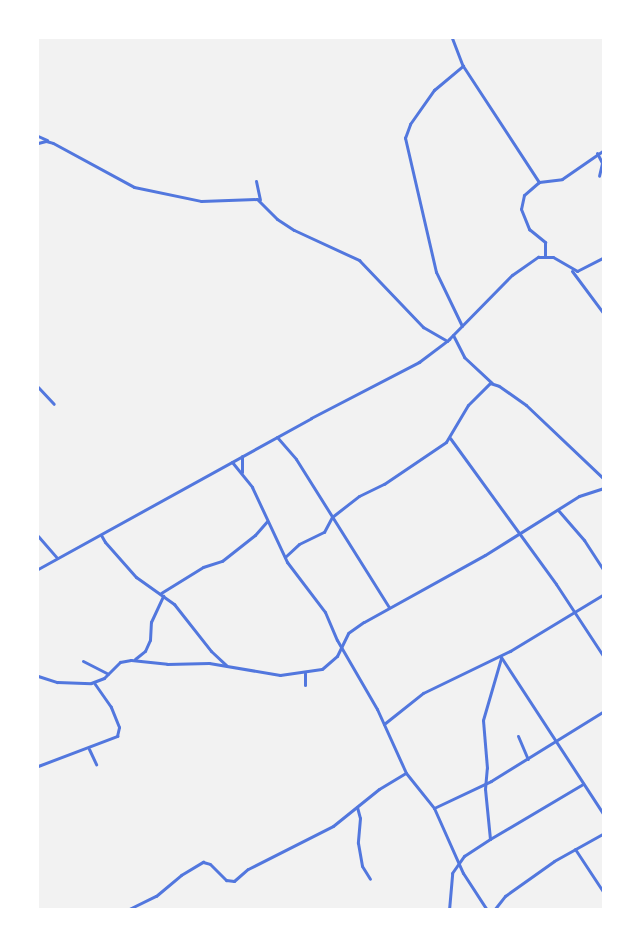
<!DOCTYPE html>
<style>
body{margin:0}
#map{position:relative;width:641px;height:947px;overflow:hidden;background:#f2f2f2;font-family:"Source Sans 3",sans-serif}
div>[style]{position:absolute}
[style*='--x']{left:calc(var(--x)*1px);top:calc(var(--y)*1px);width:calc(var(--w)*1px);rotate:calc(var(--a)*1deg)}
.minor>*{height:3px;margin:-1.5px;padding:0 1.5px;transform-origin:1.5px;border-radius:1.5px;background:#5277de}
span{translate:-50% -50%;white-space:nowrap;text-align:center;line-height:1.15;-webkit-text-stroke:5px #fff;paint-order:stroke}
.frame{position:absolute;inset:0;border:39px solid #fff;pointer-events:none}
</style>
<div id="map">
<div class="minor">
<i style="--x:452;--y:38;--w:30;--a:69"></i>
<i style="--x:463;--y:66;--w:139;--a:56.8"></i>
<i style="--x:539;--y:182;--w:23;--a:-7"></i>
<i style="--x:562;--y:179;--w:51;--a:-34.6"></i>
<i style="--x:38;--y:136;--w:10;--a:24"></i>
<i style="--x:38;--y:143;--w:8;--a:-14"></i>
<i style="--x:46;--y:141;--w:7;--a:16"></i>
<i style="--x:53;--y:143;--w:92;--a:28.5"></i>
<i style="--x:134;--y:187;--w:68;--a:11.8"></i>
<i style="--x:201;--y:201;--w:56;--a:-2"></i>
<i style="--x:257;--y:199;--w:28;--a:45"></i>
<i style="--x:277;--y:219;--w:20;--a:33"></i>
<i style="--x:294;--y:230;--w:72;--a:24.8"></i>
<i style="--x:359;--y:260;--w:93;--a:46.3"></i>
<i style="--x:423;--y:327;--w:28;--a:30"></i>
<i style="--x:597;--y:153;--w:11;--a:63"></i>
<i style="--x:602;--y:163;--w:13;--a:103"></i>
<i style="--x:256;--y:181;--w:19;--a:78"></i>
<i style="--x:539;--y:182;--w:20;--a:139"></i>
<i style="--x:524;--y:195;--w:14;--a:102"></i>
<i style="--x:521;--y:209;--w:22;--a:68"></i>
<i style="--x:529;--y:229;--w:21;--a:39"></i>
<i style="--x:545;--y:242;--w:13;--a:90"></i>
<i style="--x:572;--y:271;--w:54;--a:53.3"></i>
<i style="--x:462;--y:326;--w:60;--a:-115.7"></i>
<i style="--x:436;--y:272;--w:138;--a:-103"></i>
<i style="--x:405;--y:138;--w:15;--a:-70"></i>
<i style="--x:410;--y:124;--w:42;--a:-54.8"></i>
<i style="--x:434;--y:90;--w:38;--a:-40"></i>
<i style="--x:453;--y:335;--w:25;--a:63"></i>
<i style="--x:464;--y:357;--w:38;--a:43"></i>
<i style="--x:38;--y:387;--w:23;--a:47"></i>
<i style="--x:277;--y:437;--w:29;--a:49"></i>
<i style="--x:296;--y:459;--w:175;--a:57.9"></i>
<i style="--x:450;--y:438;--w:180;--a:54"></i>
<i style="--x:556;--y:584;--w:87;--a:56.7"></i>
<i style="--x:242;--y:456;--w:16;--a:90"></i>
<i style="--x:232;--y:462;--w:32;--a:51"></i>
<i style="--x:252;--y:487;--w:83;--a:65"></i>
<i style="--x:287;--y:562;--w:63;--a:52.8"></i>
<i style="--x:325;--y:612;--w:30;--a:67"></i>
<i style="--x:337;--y:640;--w:80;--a:59.9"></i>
<i style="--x:377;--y:709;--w:70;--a:65.6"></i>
<i style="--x:406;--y:773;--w:45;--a:51.3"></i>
<i style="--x:434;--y:808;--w:71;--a:66"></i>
<i style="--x:463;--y:873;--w:44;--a:57"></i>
<i style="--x:558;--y:510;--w:40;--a:49"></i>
<i style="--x:584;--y:540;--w:37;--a:57"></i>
<i style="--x:101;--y:535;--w:8;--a:60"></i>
<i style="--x:105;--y:542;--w:47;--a:48.5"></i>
<i style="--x:136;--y:577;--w:47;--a:35.4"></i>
<i style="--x:174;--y:604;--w:60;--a:51.8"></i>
<i style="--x:211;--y:651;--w:21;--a:43"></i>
<i style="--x:38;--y:536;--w:29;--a:49"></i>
<i style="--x:285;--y:557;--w:19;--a:-43"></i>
<i style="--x:299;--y:544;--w:28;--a:-26"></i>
<i style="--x:324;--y:532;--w:17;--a:-62"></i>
<i style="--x:332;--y:517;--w:34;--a:-38"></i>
<i style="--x:359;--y:496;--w:28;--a:-26"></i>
<i style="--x:384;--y:484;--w:75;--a:-34.1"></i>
<i style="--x:446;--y:442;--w:43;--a:-59.3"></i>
<i style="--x:468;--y:405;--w:31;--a:-45"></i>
<i style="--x:490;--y:383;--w:9;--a:18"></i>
<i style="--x:499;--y:386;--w:33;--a:35"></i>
<i style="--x:526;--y:405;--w:108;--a:43.5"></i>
<i style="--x:38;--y:569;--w:312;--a:-28.9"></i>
<i style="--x:311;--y:418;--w:122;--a:-27.4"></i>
<i style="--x:419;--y:362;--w:38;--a:-37"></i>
<i style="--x:449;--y:339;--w:90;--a:-45.5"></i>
<i style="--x:512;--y:275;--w:32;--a:-35"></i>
<i style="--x:538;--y:257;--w:15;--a:0"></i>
<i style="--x:553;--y:257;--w:28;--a:30"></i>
<i style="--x:577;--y:271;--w:30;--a:-27"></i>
<i style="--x:161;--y:593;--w:49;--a:-31.8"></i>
<i style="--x:203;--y:567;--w:20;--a:-18"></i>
<i style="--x:222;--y:561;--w:42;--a:-38.2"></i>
<i style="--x:255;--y:535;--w:18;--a:-49"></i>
<i style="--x:501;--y:657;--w:189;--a:56.9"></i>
<i style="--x:135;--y:659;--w:13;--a:-39"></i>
<i style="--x:145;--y:651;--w:12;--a:-66"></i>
<i style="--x:150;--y:640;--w:18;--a:-87"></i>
<i style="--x:151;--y:622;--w:29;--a:-65"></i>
<i style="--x:83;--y:661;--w:28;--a:27"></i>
<i style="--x:305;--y:673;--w:12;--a:90"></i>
<i style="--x:38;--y:676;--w:20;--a:18"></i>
<i style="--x:57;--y:682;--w:34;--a:2"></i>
<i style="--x:91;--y:683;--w:14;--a:-21"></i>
<i style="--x:104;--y:678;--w:23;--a:-45"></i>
<i style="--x:120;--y:662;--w:11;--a:-10"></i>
<i style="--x:131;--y:660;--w:36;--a:6"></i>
<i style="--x:167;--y:664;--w:42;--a:-1.4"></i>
<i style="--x:209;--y:663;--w:72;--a:9.6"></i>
<i style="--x:280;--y:675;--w:42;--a:-8.1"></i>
<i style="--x:322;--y:669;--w:20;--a:-41"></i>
<i style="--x:337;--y:656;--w:25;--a:-64"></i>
<i style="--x:348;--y:633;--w:19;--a:-35"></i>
<i style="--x:364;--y:622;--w:138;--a:-29"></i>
<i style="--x:485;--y:555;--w:111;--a:-32.1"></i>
<i style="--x:579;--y:496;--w:26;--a:-18"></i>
<i style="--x:384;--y:724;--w:50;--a:-38.5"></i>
<i style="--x:423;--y:693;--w:97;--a:-25.8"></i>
<i style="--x:510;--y:651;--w:110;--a:-31.2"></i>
<i style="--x:518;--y:736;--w:25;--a:67"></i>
<i style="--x:89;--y:749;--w:17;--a:65"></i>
<i style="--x:38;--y:766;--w:85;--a:-20.8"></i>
<i style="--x:117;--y:736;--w:9;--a:-77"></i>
<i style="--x:119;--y:727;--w:22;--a:-112"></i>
<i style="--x:111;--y:707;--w:29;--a:-125"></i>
<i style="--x:357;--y:807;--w:11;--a:75"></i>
<i style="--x:360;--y:818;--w:25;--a:95"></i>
<i style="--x:358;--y:843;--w:23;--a:80"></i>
<i style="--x:362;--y:866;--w:15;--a:58"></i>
<i style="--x:434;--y:808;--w:63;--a:-25.3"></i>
<i style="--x:491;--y:781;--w:133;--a:-31.8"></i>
<i style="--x:490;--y:839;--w:108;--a:-30.6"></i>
<i style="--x:575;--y:849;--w:53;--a:56.6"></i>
<i style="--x:127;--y:910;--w:32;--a:-26"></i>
<i style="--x:156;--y:896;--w:33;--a:-40"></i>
<i style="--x:181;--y:875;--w:26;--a:-31"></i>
<i style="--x:203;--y:862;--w:7;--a:16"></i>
<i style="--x:210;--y:864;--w:23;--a:45"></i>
<i style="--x:226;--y:880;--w:8;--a:7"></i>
<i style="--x:234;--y:881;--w:18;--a:-41"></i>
<i style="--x:248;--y:869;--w:95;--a:-26.8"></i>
<i style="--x:333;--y:826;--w:59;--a:-38.8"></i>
<i style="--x:379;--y:789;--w:31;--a:-31"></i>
<i style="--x:449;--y:910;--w:37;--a:-85"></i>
<i style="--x:452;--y:873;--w:21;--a:-55"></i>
<i style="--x:464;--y:856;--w:31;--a:-33"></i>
<i style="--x:490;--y:839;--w:50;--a:-95.7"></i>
<i style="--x:485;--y:789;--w:21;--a:-85"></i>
<i style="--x:487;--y:768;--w:48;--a:-94.8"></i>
<i style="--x:483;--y:720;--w:65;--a:-73.8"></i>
<i style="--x:494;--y:910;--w:18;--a:-52"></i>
<i style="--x:505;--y:896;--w:60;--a:-35.5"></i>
<i style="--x:554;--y:861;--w:57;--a:-29.2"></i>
</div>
<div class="frame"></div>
</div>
